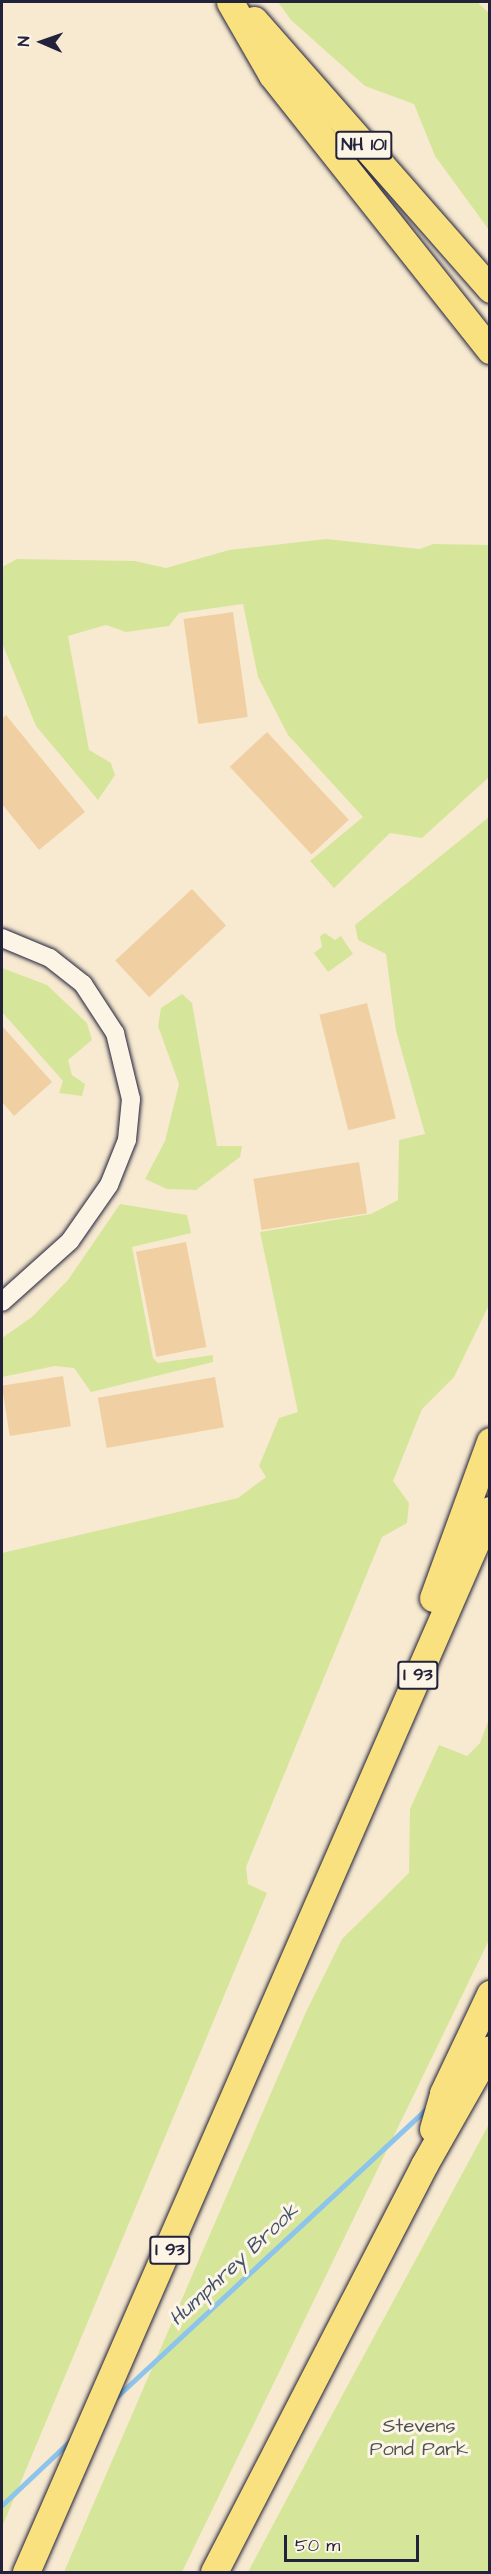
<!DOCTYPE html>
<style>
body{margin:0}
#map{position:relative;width:491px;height:2574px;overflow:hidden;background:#f8ead1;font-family:"Architects Daughter",sans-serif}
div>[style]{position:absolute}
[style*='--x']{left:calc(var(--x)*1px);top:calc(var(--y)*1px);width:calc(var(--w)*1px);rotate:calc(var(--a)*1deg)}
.green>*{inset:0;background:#d5e69a}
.stream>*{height:5px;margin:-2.5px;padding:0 2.5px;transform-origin:2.5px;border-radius:2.5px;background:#8cc4eb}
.building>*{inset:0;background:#f0d0a2;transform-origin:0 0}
.roads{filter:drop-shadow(0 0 2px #22223b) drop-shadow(0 0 2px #22223b)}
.minor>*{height:18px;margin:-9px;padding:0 9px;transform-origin:9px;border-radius:9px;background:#fcf5e5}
.highway>*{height:27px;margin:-13.5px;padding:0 13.5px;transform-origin:13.5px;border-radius:13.5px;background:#fae180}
span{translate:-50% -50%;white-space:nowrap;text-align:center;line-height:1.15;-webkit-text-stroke:6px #fcf5e5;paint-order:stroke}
.shield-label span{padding:2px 4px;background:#fcf5e5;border:2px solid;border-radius:4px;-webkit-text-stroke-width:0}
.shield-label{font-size:18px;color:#22223b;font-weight:700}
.park-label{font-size:20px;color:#4f5353}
.water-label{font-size:21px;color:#425370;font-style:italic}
.frame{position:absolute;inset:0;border:3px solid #22223b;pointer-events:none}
.north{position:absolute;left:12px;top:12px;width:60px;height:60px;-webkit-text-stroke:4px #fcf5e5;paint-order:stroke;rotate:272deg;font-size:16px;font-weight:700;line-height:24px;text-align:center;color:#22223b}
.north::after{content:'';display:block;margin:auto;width:21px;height:27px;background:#22223b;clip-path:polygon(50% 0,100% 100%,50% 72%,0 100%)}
.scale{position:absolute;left:284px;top:2535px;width:135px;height:27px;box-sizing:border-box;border:3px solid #22223b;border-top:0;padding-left:8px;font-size:18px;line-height:21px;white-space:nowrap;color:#22223b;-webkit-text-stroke:4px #fcf5e5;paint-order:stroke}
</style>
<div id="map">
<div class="green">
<i style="clip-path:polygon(278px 2px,477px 2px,489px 13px,489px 230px,435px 156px,414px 104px,365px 86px,291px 20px)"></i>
<i style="clip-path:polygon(326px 539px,420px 549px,433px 544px,490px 545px,489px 777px,422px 838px,390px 833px,334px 888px,310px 861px,363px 817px,288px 735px,258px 677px,243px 604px,179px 613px,169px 626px,126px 632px,106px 625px,68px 636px,89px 750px,111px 763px,115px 775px,98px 800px,36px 726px,2px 643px,2px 567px,17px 559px,135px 561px,166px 568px,229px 550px)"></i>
<i style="clip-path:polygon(489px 817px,489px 1305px,454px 1377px,422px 1409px,393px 1481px,409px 1503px,407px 1523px,382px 1537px,246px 1867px,248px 1884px,267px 1893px,2px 2527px,2px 1553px,238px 1498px,266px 1477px,259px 1466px,279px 1418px,298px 1412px,260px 1232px,371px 1214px,398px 1200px,399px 1140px,425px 1134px,396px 1031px,386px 954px,358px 940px,355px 925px)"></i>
<i style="clip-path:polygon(325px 933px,335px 940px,341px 936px,353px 954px,328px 972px,314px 953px,322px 947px,320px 936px)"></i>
<i style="clip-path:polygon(2px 968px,47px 985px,87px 1023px,92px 1040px,68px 1060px,72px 1075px,85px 1084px,82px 1096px,59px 1093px,63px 1081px,2px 1012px)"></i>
<i style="clip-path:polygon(182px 994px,192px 1003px,217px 1146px,242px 1146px,240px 1157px,196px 1190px,167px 1189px,145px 1179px,165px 1141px,179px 1084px,158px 1026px,161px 1008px)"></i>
<i style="clip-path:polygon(120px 1204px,187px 1215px,191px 1233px,132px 1247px,153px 1358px,158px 1363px,213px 1355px,213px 1362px,91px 1392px,74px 1368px,55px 1366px,2px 1377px,2px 1338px,32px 1317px,68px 1280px)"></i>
<i style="clip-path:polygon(489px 1719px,489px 1940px,182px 2572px,64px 2572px,306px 2012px,342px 1939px,409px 1873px,410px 1809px,439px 1745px,467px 1756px,480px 1743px)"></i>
<i style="clip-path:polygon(489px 2124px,489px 2572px,248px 2572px,309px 2457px)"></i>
</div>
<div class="stream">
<i style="--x:112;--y:2401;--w:432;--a:-42.9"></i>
<i style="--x:2;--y:2505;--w:98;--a:-43.3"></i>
</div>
<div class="building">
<i style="left:233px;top:612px;width:106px;height:50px;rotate:82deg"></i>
<i style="clip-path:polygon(6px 715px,85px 812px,39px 850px,2px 804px,2px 719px)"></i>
<i style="left:267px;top:732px;width:120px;height:51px;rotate:47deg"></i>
<i style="left:192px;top:889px;width:50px;height:105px;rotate:47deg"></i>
<i style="left:367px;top:1003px;width:119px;height:49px;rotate:76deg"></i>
<i style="clip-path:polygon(2px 1026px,52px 1082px,14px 1116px,2px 1102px)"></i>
<i style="left:359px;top:1162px;width:52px;height:107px;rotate:81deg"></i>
<i style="left:186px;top:1242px;width:107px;height:51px;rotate:79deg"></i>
<i style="left:63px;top:1376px;width:51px;height:62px;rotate:81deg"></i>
<i style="left:215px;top:1377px;width:51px;height:119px;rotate:80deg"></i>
</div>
<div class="roads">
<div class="minor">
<i style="--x:2;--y:938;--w:52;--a:22.6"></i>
<i style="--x:50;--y:958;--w:42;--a:38.2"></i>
<i style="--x:83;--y:984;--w:59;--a:56.9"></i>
<i style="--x:115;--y:1033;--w:68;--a:76.4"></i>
<i style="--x:131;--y:1099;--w:41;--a:95.6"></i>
<i style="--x:127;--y:1140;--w:48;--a:111.8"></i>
<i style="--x:109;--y:1185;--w:68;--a:124.9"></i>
<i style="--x:70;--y:1241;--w:91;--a:138.1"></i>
</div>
<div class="highway">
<i style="--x:230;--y:2;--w:84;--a:60.1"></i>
<i style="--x:272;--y:75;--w:351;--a:51.6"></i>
<i style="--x:254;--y:20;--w:358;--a:48.7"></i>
<i style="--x:433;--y:1598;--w:167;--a:-70"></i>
<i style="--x:433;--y:2129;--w:37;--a:-74"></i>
<i style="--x:443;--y:2093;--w:110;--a:-64.6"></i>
<i style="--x:26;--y:2572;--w:1159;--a:-66.4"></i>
<i style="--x:214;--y:2572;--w:458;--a:-62.7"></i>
<i style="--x:424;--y:2165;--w:133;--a:-60.4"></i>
</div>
</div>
<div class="shield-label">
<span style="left:364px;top:145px">NH 101</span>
<span style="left:418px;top:1675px">I 93</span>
<span style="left:170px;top:2250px">I 93</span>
</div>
<div class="park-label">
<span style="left:419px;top:2438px">Stevens<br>Pond Park</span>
</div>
<div class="water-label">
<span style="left:234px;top:2265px;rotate:-43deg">Humphrey Brook</span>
</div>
<div class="frame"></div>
<div class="north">N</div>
<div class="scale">50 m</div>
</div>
